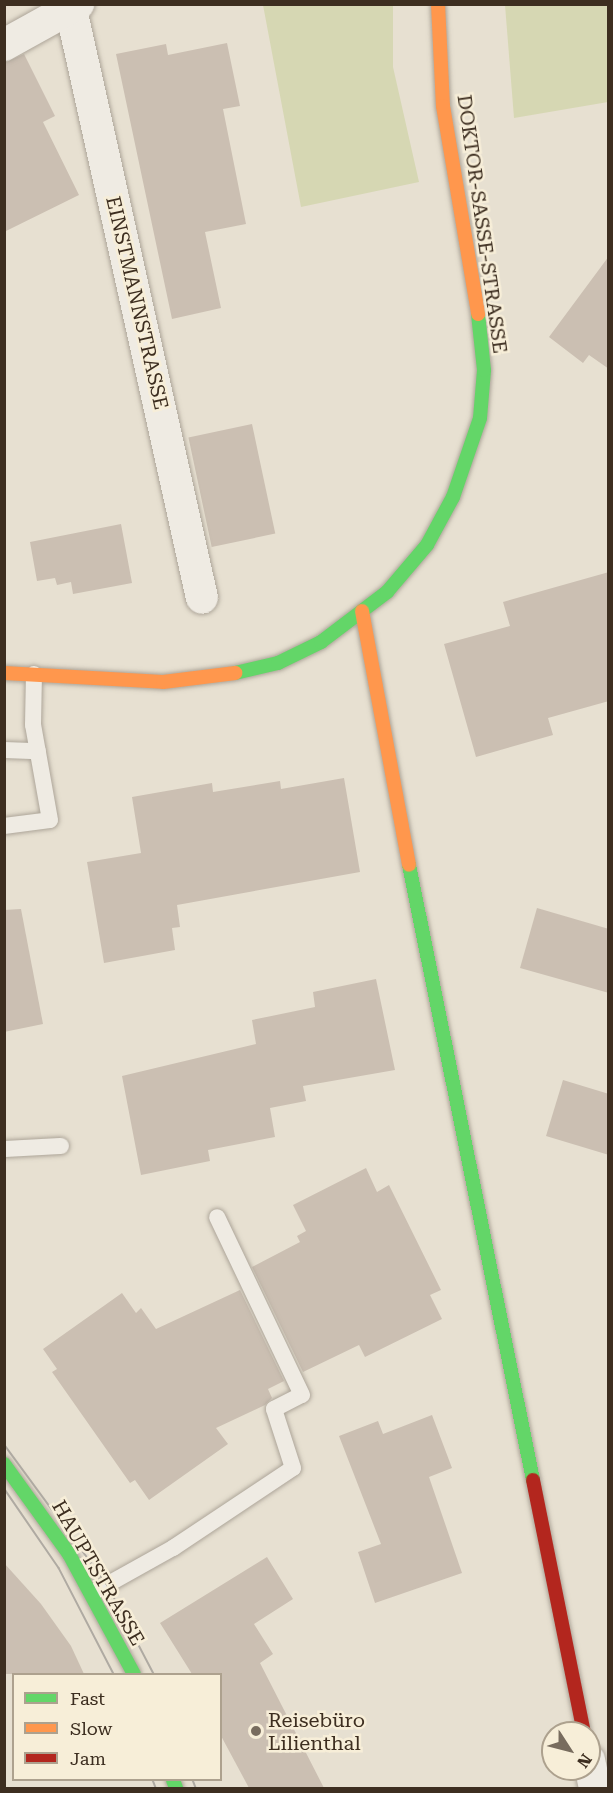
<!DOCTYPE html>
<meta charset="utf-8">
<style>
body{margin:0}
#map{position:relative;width:613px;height:1793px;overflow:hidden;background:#e7e0d1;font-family:"Roboto Serif",serif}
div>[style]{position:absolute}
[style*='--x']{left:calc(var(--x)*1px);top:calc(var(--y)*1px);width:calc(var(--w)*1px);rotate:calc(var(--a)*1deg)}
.green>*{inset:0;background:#d6d7b3}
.building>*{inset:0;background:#cbbfb2;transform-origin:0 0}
.roads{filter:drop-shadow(0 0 2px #ada599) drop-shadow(0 0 2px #ada599)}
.lane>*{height:16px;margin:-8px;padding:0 8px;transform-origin:8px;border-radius:8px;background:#efebe3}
.street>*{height:32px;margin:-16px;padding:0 16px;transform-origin:16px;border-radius:16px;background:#efebe3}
.fast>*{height:14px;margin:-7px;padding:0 7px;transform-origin:7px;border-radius:7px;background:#63d668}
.slow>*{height:14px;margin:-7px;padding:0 7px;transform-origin:7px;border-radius:7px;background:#ff974d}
.jam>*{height:14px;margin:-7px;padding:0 7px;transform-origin:7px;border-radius:7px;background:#b3261e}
.tram>*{height:1.5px;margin:-0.75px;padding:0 0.75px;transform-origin:0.75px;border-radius:0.75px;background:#afaaa2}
.dots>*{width:16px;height:16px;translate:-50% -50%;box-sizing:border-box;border:3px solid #f7eed8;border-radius:50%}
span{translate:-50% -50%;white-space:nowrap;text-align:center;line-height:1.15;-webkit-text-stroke:5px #f7eed8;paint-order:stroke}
.street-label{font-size:20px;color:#3d2e20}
.poi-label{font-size:20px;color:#3d2e20}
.left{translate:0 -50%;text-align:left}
.frame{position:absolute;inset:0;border:6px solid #3d2e20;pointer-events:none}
.legend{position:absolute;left:12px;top:1673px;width:210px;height:108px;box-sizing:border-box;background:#f7eed8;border:2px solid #ada18e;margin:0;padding:8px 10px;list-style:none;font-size:18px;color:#3d2e20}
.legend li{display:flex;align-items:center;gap:12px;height:30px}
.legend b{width:30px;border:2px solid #ada18e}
.north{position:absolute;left:541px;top:1721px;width:60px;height:60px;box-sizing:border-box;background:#f7eed8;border:2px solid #ada18e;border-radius:50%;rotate:126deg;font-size:16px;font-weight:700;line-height:24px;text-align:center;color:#3d2e20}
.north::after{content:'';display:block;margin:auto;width:21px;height:27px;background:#786c5e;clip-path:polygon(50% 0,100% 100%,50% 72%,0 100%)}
</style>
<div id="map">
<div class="green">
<i style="clip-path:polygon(263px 5px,393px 5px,393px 67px,419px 182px,301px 207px)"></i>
<i style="clip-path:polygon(505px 5px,608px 5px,608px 102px,514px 118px)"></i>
</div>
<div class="building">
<i style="clip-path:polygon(227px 43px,240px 106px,223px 109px,246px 224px,205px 232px,221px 308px,172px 319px,116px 54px,166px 44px,168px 55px)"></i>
<i style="clip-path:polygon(24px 54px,55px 116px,43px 122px,79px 195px,4px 232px,4px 63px)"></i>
<i style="clip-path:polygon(609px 256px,609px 369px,589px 355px,583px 363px,549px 337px)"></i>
<i style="left:252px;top:424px;width:112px;height:65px;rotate:78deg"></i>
<i style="clip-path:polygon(121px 524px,132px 583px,73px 594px,71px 582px,57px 585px,55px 578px,37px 581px,30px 542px)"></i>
<i style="clip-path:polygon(609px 572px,609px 701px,548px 718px,553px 735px,476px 757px,444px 644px,510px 626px,503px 602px)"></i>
<i style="clip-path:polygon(344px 778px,360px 872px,177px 905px,180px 927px,172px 928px,175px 950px,104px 963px,87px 862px,141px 853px,132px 797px,212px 783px,213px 792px,280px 781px,281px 789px)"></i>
<i style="clip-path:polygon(537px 908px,609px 929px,609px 993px,520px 968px)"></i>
<i style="clip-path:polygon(21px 909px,43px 1024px,4px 1032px,4px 910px)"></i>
<i style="clip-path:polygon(376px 979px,395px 1070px,303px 1086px,306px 1101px,270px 1108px,275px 1137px,208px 1150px,210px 1161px,141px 1175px,122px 1076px,256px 1044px,252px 1020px,315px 1007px,313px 992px)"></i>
<i style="clip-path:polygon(563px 1080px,609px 1094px,609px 1155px,546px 1136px)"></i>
<i style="clip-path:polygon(366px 1168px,377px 1192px,389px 1185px,441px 1290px,430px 1295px,442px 1319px,365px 1357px,359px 1345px,303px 1372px,252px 1267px,300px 1242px,297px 1236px,306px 1231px,293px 1205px)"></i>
<i style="clip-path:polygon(240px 1290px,284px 1381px,268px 1389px,272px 1398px,265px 1405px,216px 1428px,228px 1444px,149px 1500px,135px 1480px,130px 1483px,52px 1372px,57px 1369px,43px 1349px,122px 1293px,136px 1313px,141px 1308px,156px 1329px)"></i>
<i style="clip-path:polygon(432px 1415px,452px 1468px,429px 1477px,462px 1573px,375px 1603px,358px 1552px,381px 1544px,339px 1436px,378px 1421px,383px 1434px)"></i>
<i style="clip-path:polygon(267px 1557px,293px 1599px,254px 1624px,273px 1654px,260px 1663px,324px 1788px,249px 1788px,220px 1734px,220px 1674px,192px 1674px,160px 1623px)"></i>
<i style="clip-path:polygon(4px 1563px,41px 1604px,71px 1646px,84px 1674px,4px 1674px)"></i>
</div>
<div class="roads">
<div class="lane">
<i style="--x:4;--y:750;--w:34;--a:2"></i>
<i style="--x:4;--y:826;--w:46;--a:-7.4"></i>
<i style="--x:50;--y:820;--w:97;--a:-100.1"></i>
<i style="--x:33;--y:725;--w:51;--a:-88.9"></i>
<i style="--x:4;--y:1149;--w:57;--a:-3"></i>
<i style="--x:92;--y:1593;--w:93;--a:-29.1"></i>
<i style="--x:173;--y:1548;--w:144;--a:-33.7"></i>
<i style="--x:293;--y:1468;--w:62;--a:-107.9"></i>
<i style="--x:274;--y:1409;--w:31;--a:-27"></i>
<i style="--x:302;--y:1395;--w:197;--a:-115.5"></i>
</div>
<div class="street">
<i style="--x:71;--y:9;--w:603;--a:77.46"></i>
<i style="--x:4;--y:45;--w:85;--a:-29"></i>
<i style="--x:589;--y:1760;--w:29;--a:78"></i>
</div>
<div class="fast">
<i style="--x:235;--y:673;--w:44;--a:-13.1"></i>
<i style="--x:278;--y:663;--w:48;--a:-26"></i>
<i style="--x:321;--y:642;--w:83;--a:-37.1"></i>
<i style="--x:387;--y:592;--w:62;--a:-49.6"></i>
<i style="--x:427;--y:545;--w:55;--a:-61.6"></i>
<i style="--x:453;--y:497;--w:83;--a:-71.1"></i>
<i style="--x:480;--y:418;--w:48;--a:-85.2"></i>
<i style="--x:484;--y:370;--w:56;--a:-96.1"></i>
<i style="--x:409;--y:865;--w:627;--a:78.6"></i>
<i style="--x:4;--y:1464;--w:111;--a:54.2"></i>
<i style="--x:69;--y:1554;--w:136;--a:61.6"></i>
<i style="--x:173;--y:1780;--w:9;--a:69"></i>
</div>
<div class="slow">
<i style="--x:438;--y:4;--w:102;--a:87.2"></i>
<i style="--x:443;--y:106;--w:211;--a:80.4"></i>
<i style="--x:362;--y:611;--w:258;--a:79.5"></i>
<i style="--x:4;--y:673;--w:159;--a:3.2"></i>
<i style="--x:163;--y:682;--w:73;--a:-7.1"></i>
</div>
<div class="jam">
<i style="--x:533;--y:1480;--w:258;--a:78.6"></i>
</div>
</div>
<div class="tram">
<i style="--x:4;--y:1444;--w:174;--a:53.7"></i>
<i style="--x:107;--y:1584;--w:102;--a:62.4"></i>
<i style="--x:4;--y:1488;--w:97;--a:55.5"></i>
<i style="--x:59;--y:1568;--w:119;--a:62.6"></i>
<i style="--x:153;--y:1780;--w:9;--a:69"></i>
<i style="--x:193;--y:1780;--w:9;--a:69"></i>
</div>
<div class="dots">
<i style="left:256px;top:1731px;background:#786c5e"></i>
</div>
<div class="street-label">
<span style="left:482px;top:224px;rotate:82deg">DOKTOR-SASSE-STRASSE</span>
<span style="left:137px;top:303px;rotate:77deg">EINSTMANNSTRASSE</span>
<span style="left:98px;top:1573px;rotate:60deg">HAUPTSTRASSE</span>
</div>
<div class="poi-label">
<span class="left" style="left:268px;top:1732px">Reisebüro<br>Lilienthal</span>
</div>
<div class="frame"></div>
<ul class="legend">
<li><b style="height:8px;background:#63d668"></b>Fast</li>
<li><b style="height:8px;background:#ff974d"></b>Slow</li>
<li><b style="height:8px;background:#b3261e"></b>Jam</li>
</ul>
<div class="north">N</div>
</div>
